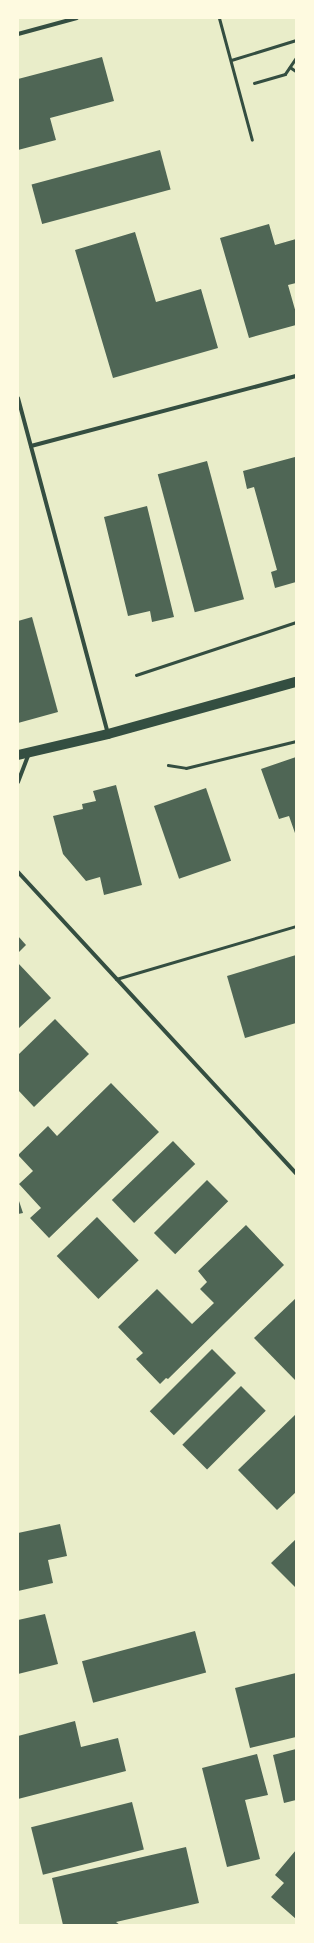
<!DOCTYPE html>
<style>
body{margin:0}
#map{position:relative;width:314px;height:1943px;overflow:hidden;background:#e9edc9;font-family:"Golos Text",sans-serif}
div>[style]{position:absolute}
[style*='--x']{left:calc(var(--x)*1px);top:calc(var(--y)*1px);width:calc(var(--w)*1px);rotate:calc(var(--a)*1deg)}
.building>*{inset:0;background:#4f6655;transform-origin:0 0}
.path>*{height:2.5px;margin:-1.25px;padding:0 1.25px;transform-origin:1.25px;border-radius:1.25px;background:#344e41}
.service>*{height:3px;margin:-1.5px;padding:0 1.5px;transform-origin:1.5px;border-radius:1.5px;background:#344e41}
.minor>*{height:4px;margin:-2px;padding:0 2px;transform-origin:2px;border-radius:2px;background:#344e41}
.primary>*{height:10px;margin:-5px;padding:0 5px;transform-origin:5px;border-radius:5px;background:#344e41}
span{translate:-50% -50%;white-space:nowrap;text-align:center;line-height:1.15;-webkit-text-stroke:3.5px #fefae0;paint-order:stroke}
.frame{position:absolute;inset:0;border:19px solid #fefae0;pointer-events:none}
</style>
<div id="map">
<div class="building">
<i style="clip-path:polygon(102px 57px,114px 101px,50px 118px,56px 140px,18px 150px,18px 79px)"></i>
<i style="left:160px;top:150px;width:41px;height:133px;rotate:75deg"></i>
<i style="clip-path:polygon(269px 224px,275px 245px,296px 239px,296px 283px,288px 285px,296px 313px,296px 325px,249px 338px,220px 238px)"></i>
<i style="clip-path:polygon(135px 232px,156px 302px,201px 289px,218px 348px,113px 378px,75px 250px)"></i>
<i style="clip-path:polygon(295px 457px,296px 582px,275px 588px,271px 572px,277px 570px,254px 487px,247px 489px,243px 471px)"></i>
<i style="left:207px;top:461px;width:143px;height:51px;rotate:75deg"></i>
<i style="clip-path:polygon(147px 506px,174px 617px,152px 622px,150px 611px,128px 616px,104px 517px)"></i>
<i style="clip-path:polygon(32px 617px,58px 712px,18px 723px,18px 621px)"></i>
<i style="clip-path:polygon(296px 757px,296px 836px,289px 816px,279px 819px,261px 769px)"></i>
<i style="clip-path:polygon(116px 785px,142px 885px,104px 895px,100px 877px,86px 881px,63px 854px,53px 816px,83px 809px,82px 804px,96px 801px,93px 791px)"></i>
<i style="left:206px;top:788px;width:77px;height:55px;rotate:71deg"></i>
<i style="clip-path:polygon(18px 936px,26px 945px,18px 953px)"></i>
<i style="clip-path:polygon(296px 955px,296px 1023px,245px 1038px,227px 976px)"></i>
<i style="clip-path:polygon(18px 963px,51px 998px,18px 1029px)"></i>
<i style="clip-path:polygon(55px 1019px,89px 1054px,34px 1107px,18px 1090px,18px 1055px)"></i>
<i style="clip-path:polygon(111px 1083px,159px 1132px,49px 1238px,30px 1218px,41px 1208px,19px 1184px,33px 1171px,18px 1155px,48px 1126px,57px 1136px)"></i>
<i style="left:173px;top:1141px;width:32px;height:85px;rotate:46deg"></i>
<i style="left:207px;top:1180px;width:30px;height:75px;rotate:45deg"></i>
<i style="clip-path:polygon(18px 1198px,23px 1213px,18px 1214px)"></i>
<i style="left:97px;top:1217px;width:60px;height:56px;rotate:46deg"></i>
<i style="clip-path:polygon(246px 1225px,284px 1265px,168px 1379px,166px 1378px,160px 1384px,136px 1359px,143px 1353px,118px 1327px,157px 1289px,192px 1324px,214px 1303px,200px 1289px,207px 1282px,198px 1271px)"></i>
<i style="clip-path:polygon(296px 1298px,296px 1381px,254px 1338px)"></i>
<i style="left:212px;top:1349px;width:34px;height:88px;rotate:45deg"></i>
<i style="left:241px;top:1386px;width:35px;height:83px;rotate:45deg"></i>
<i style="clip-path:polygon(296px 1414px,296px 1492px,277px 1510px,238px 1470px)"></i>
<i style="clip-path:polygon(60px 1524px,67px 1556px,48px 1560px,53px 1583px,18px 1591px,18px 1533px)"></i>
<i style="clip-path:polygon(296px 1539px,296px 1588px,271px 1563px)"></i>
<i style="clip-path:polygon(45px 1614px,58px 1664px,18px 1674px,18px 1620px)"></i>
<i style="left:195px;top:1631px;width:43px;height:117px;rotate:75deg"></i>
<i style="clip-path:polygon(296px 1673px,296px 1737px,250px 1748px,235px 1688px)"></i>
<i style="clip-path:polygon(75px 1721px,81px 1747px,118px 1738px,126px 1771px,18px 1799px,18px 1736px)"></i>
<i style="clip-path:polygon(296px 1749px,296px 1800px,284px 1803px,273px 1755px)"></i>
<i style="clip-path:polygon(257px 1754px,268px 1795px,245px 1800px,260px 1859px,227px 1867px,202px 1768px)"></i>
<i style="left:132px;top:1802px;width:49px;height:104px;rotate:76deg"></i>
<i style="clip-path:polygon(186px 1847px,199px 1903px,116px 1922px,120px 1925px,63px 1925px,52px 1878px)"></i>
<i style="clip-path:polygon(296px 1850px,296px 1919px,271px 1897px,284px 1883px,275px 1875px)"></i>
</div>
<div class="path">
<i style="--x:290;--y:67;--w:7;--a:34"></i>
<i style="--x:254;--y:83;--w:32;--a:-16"></i>
<i style="--x:285;--y:74;--w:18;--a:-56"></i>
<i style="--x:136;--y:675;--w:169;--a:-18.3"></i>
<i style="--x:168;--y:765;--w:18;--a:9"></i>
<i style="--x:186;--y:768;--w:113;--a:-13.8"></i>
</div>
<div class="service">
<i style="--x:219;--y:18;--w:126;--a:74.9"></i>
<i style="--x:231;--y:60;--w:68;--a:-17.1"></i>
<i style="--x:116;--y:979;--w:188;--a:-16.4"></i>
</div>
<div class="minor">
<i style="--x:18;--y:34;--w:61;--a:-15.2"></i>
<i style="--x:18;--y:398;--w:348;--a:75"></i>
<i style="--x:31;--y:446;--w:274;--a:-14.8"></i>
<i style="--x:18;--y:782;--w:31;--a:-69"></i>
<i style="--x:18;--y:872;--w:410;--a:47.3"></i>
</div>
<div class="primary">
<i style="--x:18;--y:755;--w:92;--a:-13.1"></i>
<i style="--x:108;--y:734;--w:195;--a:-15.5"></i>
</div>
<div class="frame"></div>
</div>
